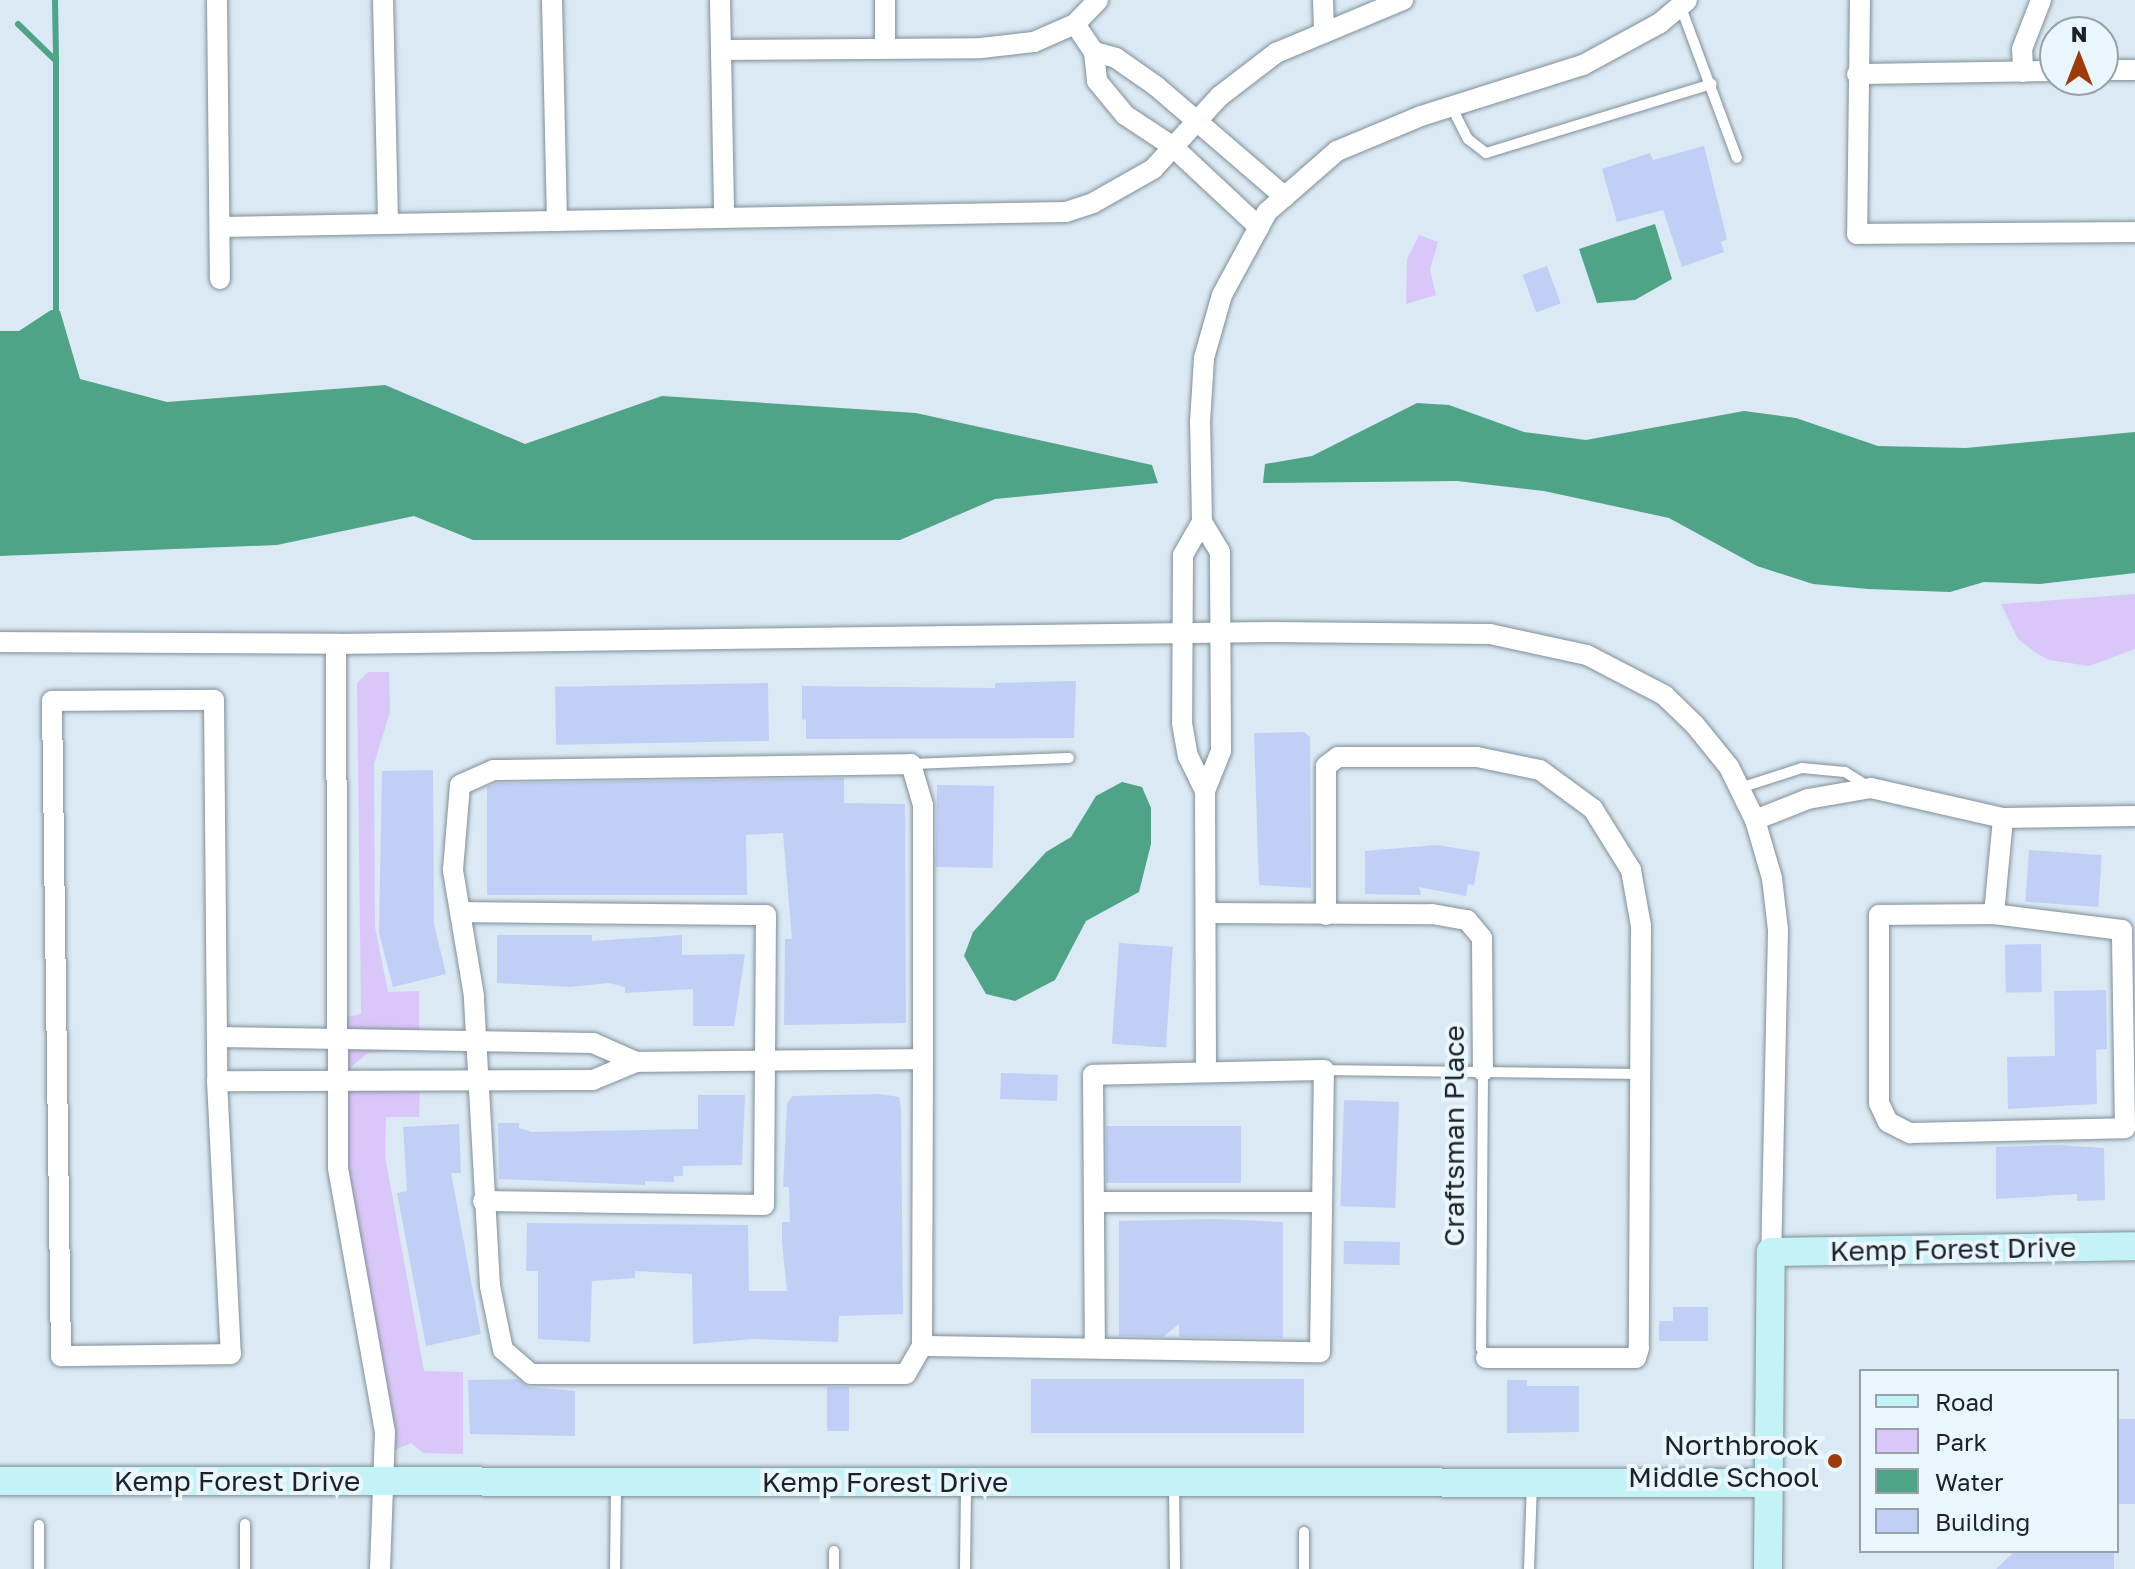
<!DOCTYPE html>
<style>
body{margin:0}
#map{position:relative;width:2135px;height:1569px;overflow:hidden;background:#dae9f3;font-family:"Golos Text",sans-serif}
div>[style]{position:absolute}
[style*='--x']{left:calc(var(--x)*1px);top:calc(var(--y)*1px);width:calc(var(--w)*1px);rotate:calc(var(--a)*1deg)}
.green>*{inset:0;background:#dac7fa}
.water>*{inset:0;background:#4fa488}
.stream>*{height:6px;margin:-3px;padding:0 3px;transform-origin:3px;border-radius:3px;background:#4fa488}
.building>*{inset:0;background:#c1cff6;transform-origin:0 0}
.roads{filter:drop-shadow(0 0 2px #808f98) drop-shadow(0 0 2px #808f98)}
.lane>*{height:10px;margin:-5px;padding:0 5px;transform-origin:5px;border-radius:5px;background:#fff}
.street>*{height:20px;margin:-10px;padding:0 10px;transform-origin:10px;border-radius:10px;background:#fff}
.secondary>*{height:28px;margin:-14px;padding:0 14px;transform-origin:14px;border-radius:14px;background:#c4f3f7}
.dots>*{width:22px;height:22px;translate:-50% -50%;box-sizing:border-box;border:4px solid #e9f6fe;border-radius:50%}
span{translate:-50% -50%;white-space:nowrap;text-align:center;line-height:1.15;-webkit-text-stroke:8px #e9f6fe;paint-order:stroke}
.street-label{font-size:28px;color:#1c2225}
.poi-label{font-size:28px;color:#1c2225}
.right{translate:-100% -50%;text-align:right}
.legend{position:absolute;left:1859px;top:1369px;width:260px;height:184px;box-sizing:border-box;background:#e9f6fe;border:2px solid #97a1a7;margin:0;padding:10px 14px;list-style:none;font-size:24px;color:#1c2225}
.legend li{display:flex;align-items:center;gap:16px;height:40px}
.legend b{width:40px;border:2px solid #97a1a7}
.north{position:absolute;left:2039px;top:16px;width:80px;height:80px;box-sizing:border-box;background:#e9f6fe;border:2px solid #97a1a7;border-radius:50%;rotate:0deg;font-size:22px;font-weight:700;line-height:32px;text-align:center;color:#1c2225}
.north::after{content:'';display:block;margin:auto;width:28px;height:36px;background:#9f3b0a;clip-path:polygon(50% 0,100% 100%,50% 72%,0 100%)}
</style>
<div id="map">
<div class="green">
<i style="clip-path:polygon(1419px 235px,1438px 242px,1430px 270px,1436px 295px,1406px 304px,1407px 259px)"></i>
<i style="clip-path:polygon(2135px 594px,2135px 649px,2089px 666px,2049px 660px,2036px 653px,2018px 639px,2001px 604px)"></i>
<i style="clip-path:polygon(368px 672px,389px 672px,390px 712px,374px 764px,375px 927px,388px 992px,419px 991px,419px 1049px,368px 1053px,338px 1078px,420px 1078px,419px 1117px,386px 1117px,385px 1156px,424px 1371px,463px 1372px,463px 1454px,423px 1453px,411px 1443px,383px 1455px,338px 1167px,337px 1019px,361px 1014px,357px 683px)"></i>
</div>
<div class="water">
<i style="clip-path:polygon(1655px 224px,1672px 279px,1635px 300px,1597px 303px,1579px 249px)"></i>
<i style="clip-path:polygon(51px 310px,60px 311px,80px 379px,167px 402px,385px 385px,525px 444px,662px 396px,916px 413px,1152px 465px,1158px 483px,995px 499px,900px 540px,473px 540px,414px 516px,277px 545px,0 556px,0 331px,19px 331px)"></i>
<i style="clip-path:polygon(1417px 403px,1449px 405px,1524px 432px,1586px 440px,1744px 411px,1796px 418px,1878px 446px,1966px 448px,2135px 432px,2135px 573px,2040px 584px,1984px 582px,1950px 592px,1868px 589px,1813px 584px,1757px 566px,1669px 518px,1544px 491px,1457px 481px,1263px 483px,1265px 464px,1312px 456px)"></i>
<i style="clip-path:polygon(1122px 782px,1142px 787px,1151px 808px,1151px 844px,1139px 892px,1086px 921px,1055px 980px,1015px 1001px,986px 994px,964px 956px,973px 932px,1046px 852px,1071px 837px,1096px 796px)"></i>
</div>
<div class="stream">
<i style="--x:55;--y:0;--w:60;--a:89"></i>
<i style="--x:18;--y:24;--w:53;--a:44.2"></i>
<i style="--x:56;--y:61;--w:250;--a:90"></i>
</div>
<div class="building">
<i style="clip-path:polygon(1704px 146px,1727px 239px,1721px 242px,1724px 252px,1682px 267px,1663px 210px,1617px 222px,1602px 169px,1650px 153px,1653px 160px)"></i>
<i style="left:1547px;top:266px;width:40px;height:26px;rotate:70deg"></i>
<i style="clip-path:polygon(1076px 681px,1074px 738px,806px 739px,806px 719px,802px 720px,802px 686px,995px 688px,995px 683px)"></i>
<i style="left:768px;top:683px;width:58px;height:213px;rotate:89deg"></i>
<i style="clip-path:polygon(1304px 732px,1310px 737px,1311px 888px,1259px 885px,1254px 733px)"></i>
<i style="clip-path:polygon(433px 770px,434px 924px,446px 974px,393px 987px,379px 933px,382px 771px)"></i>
<i style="clip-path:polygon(844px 778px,844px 803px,905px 804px,906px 1023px,784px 1025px,785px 939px,792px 939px,783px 833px,746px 835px,747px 895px,487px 895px,487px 787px,497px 783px)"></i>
<i style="left:994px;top:786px;width:82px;height:57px;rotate:91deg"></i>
<i style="clip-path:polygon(1437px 845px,1480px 852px,1474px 885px,1468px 884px,1466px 896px,1419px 887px,1421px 895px,1365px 894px,1365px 851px)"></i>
<i style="left:2029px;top:850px;width:73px;height:52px;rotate:4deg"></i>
<i style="clip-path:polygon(497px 935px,592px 935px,592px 941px,682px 935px,682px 955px,745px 954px,734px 1026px,693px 1026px,693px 989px,625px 993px,625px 987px,609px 983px,570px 987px,497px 983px)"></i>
<i style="left:1119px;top:943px;width:54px;height:101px;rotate:4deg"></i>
<i style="left:2041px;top:944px;width:48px;height:36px;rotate:89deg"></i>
<i style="clip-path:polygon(2106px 990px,2107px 1049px,2096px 1050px,2097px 1104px,2008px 1109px,2007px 1057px,2055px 1056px,2054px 991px)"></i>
<i style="left:1001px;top:1073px;width:57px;height:26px;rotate:2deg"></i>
<i style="clip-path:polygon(880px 1094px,899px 1097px,901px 1108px,903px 1314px,839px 1316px,838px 1342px,754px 1339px,693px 1344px,692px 1274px,635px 1271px,635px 1278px,592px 1281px,590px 1342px,538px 1339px,538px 1271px,526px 1271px,527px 1223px,748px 1225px,749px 1291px,787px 1291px,782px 1242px,782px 1222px,790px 1222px,789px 1187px,783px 1187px,787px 1104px,792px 1096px)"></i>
<i style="clip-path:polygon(698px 1095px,745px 1095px,742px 1165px,683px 1166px,683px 1176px,674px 1176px,674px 1182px,645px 1181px,645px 1185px,499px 1179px,498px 1123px,519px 1123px,519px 1128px,532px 1132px,698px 1129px)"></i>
<i style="left:1399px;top:1102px;width:106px;height:55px;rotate:92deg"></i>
<i style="clip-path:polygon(459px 1124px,461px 1173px,451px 1173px,481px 1334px,426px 1346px,397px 1193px,407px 1191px,403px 1127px)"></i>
<i style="left:1106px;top:1126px;width:135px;height:57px"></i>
<i style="clip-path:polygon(2056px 1145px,2104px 1148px,2105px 1200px,2077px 1201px,2077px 1194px,1996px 1199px,1996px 1147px)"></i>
<i style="clip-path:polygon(1216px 1219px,1283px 1222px,1283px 1338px,1179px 1337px,1179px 1324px,1163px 1337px,1119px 1336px,1119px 1221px)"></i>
<i style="left:1344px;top:1241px;width:56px;height:23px;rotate:1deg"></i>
<i style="clip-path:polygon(1673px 1307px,1708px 1307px,1708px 1341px,1659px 1341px,1659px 1321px,1673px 1321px)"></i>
<i style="clip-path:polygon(517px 1379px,530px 1387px,575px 1391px,575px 1436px,470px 1434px,468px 1380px)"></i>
<i style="left:1031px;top:1379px;width:273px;height:54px"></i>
<i style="clip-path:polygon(1507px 1380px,1527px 1380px,1527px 1386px,1579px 1386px,1579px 1432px,1507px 1433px)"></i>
<i style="left:827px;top:1387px;width:22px;height:44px"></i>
<i style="left:2117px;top:1419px;width:18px;height:85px"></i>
<i style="clip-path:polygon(2015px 1551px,2114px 1551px,2114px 1569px,1996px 1569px)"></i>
</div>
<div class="roads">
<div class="lane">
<i style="--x:1680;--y:5;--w:163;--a:69.6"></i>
<i style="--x:1451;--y:106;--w:37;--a:63"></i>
<i style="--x:1468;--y:139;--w:23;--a:38"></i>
<i style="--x:1486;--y:153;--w:236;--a:-17"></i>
<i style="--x:911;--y:764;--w:158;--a:-2.2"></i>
<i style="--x:1740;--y:788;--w:65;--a:-17.9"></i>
<i style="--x:1802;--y:768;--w:43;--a:5.3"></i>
<i style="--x:1845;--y:772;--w:28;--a:32"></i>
<i style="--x:1324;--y:1070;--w:313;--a:0.7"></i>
<i style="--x:1483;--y:1071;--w:277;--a:90.4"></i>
<i style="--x:1481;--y:1348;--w:11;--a:63"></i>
<i style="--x:1174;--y:1485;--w:84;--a:89.3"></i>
<i style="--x:245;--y:1524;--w:45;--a:90"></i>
<i style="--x:1304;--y:1532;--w:37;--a:90"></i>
<i style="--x:834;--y:1551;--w:18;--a:90"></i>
<i style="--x:39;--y:1569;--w:44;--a:-90"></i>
<i style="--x:615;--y:1569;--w:86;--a:-89.3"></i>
<i style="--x:965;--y:1569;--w:86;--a:-89.3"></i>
<i style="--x:1529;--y:1569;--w:86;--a:-88"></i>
</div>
<div class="street">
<i style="--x:217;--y:0;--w:279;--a:89.4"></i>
<i style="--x:383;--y:0;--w:224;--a:88.7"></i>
<i style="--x:552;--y:0;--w:221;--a:88.7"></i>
<i style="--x:720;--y:0;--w:218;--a:88.9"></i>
<i style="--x:885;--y:0;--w:47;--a:90"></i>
<i style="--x:1323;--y:0;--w:29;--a:88"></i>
<i style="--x:1860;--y:0;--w:234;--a:90.7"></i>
<i style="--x:1857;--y:234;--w:278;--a:-0.4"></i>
<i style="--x:1075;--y:24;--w:34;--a:56"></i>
<i style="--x:1094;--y:52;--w:29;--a:84"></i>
<i style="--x:1097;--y:81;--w:44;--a:50.5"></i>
<i style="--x:1125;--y:115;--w:56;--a:33.4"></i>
<i style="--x:1172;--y:146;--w:119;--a:43"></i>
<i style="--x:721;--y:50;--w:260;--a:-0.4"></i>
<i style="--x:981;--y:48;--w:53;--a:-6.5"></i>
<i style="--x:1034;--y:42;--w:45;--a:-23.7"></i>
<i style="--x:1075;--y:24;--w:33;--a:-46"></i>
<i style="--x:1094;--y:52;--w:23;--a:15"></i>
<i style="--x:1116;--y:58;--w:49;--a:35"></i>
<i style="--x:1156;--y:86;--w:170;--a:40.7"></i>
<i style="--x:2103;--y:70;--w:32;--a:0"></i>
<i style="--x:2023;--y:72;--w:23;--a:-92"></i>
<i style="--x:2022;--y:49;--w:53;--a:-68.8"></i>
<i style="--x:1857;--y:74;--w:198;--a:-0.9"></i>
<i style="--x:220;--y:227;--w:846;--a:-1.02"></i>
<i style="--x:1066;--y:212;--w:28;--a:-18"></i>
<i style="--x:1093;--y:203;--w:69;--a:-29.5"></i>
<i style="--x:1153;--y:169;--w:99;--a:-47.5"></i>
<i style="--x:1220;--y:96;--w:71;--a:-37.5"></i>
<i style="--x:1276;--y:53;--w:138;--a:-22.7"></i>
<i style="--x:1202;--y:522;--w:38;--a:120"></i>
<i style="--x:1183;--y:555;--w:168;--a:90.3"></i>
<i style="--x:1182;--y:723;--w:34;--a:80"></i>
<i style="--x:1188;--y:756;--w:39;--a:64"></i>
<i style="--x:0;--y:642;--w:336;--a:0.3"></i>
<i style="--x:214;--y:700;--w:381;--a:89.5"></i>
<i style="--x:217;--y:1081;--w:273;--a:87.1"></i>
<i style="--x:231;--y:1354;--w:170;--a:179.3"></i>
<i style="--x:61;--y:1356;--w:655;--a:-90.79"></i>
<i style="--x:52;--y:701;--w:162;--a:-0.4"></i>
<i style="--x:1755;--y:820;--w:57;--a:-21.6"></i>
<i style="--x:1808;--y:799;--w:64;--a:-9.9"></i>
<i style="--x:1871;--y:788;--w:135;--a:12.8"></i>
<i style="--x:2003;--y:818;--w:132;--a:-0.9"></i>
<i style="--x:460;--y:912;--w:306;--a:0.6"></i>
<i style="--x:766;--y:915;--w:290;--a:90.4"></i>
<i style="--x:764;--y:1205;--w:281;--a:-179.2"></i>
<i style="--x:1207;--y:913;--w:225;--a:0.3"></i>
<i style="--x:1432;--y:914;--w:36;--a:10"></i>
<i style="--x:1467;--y:920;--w:23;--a:50"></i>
<i style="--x:1482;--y:938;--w:133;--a:89.6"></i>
<i style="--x:1994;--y:914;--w:115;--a:179.5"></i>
<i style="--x:1879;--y:915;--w:188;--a:90"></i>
<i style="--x:1879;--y:1103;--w:21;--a:65"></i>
<i style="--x:1888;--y:1122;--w:25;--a:27"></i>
<i style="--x:1910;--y:1133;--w:215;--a:-1.3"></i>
<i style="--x:2125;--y:1128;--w:198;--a:-90.9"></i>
<i style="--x:2122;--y:930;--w:129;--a:-172.9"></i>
<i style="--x:1994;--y:914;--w:96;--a:-84.6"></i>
<i style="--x:1326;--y:915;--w:149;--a:-90"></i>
<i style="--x:1326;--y:766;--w:15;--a:-37"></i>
<i style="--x:1338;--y:757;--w:139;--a:0"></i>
<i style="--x:1477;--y:757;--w:64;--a:11.7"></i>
<i style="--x:1540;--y:770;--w:66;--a:36.3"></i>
<i style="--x:1593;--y:809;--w:72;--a:58.1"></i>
<i style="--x:1631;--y:870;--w:57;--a:79.9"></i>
<i style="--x:1641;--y:926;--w:422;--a:90.3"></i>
<i style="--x:1639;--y:1348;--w:10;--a:107"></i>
<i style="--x:1636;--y:1358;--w:150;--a:180"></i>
<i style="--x:217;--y:1037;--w:376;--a:0.9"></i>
<i style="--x:593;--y:1043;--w:47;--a:23.8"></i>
<i style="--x:636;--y:1062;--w:47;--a:157.3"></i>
<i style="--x:593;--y:1080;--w:376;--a:179.8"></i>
<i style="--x:636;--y:1062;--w:287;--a:-0.6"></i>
<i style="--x:923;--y:1059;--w:287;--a:90.2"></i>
<i style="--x:922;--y:1346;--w:32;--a:120"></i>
<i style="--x:906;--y:1374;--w:375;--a:180"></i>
<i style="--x:531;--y:1374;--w:37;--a:-139"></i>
<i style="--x:503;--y:1350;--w:65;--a:-101.5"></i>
<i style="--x:490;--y:1286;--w:290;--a:-93.2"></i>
<i style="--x:474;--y:996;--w:128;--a:-99.5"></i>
<i style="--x:453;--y:870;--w:85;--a:-85.3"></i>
<i style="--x:460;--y:785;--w:37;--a:-24"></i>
<i style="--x:494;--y:770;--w:417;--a:-0.8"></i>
<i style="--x:911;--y:764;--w:43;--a:73.7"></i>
<i style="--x:923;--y:805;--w:254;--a:90"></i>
<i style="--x:1206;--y:1072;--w:281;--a:-90.2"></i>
<i style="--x:1205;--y:791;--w:43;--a:-68.2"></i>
<i style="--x:1221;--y:751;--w:199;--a:-90.3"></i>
<i style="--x:1220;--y:552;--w:35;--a:-121"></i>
<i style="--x:1202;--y:522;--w:100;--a:-91.1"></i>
<i style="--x:1200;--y:422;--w:64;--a:-86.4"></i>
<i style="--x:1204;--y:358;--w:66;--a:-74.1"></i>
<i style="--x:1222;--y:295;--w:94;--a:-61.5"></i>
<i style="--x:1267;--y:212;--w:93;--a:-41.1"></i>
<i style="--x:1337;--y:151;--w:91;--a:-22.6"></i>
<i style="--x:1421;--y:116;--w:170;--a:-17.5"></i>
<i style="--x:1583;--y:65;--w:88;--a:-28.6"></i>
<i style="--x:1660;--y:23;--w:35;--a:-40"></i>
<i style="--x:1094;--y:1202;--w:228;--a:0"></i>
<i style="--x:922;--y:1346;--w:398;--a:0.9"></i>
<i style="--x:1320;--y:1352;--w:282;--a:-89.2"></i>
<i style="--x:1324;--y:1070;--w:231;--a:178.8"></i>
<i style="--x:1093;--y:1075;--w:273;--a:89.6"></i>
<i style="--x:380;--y:1569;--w:137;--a:-87.9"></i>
<i style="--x:385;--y:1432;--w:269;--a:-100.1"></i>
<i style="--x:338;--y:1167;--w:523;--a:-90.22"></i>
<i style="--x:336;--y:644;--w:935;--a:-0.74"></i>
<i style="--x:1271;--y:632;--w:219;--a:0.5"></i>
<i style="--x:1490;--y:634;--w:99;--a:12.2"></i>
<i style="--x:1587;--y:655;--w:87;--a:27.5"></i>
<i style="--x:1664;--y:695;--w:43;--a:44.1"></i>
<i style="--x:1695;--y:725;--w:54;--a:51"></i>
<i style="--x:1729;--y:767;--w:59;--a:63.9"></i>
<i style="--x:1755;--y:820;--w:60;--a:73.7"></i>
<i style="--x:1772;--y:878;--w:52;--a:83.4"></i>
<i style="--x:1778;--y:930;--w:322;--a:91.2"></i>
</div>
<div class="secondary">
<i style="--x:0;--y:1481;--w:1769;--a:0.06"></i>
<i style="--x:1768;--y:1569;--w:317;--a:-89.5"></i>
<i style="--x:1771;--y:1252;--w:364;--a:-0.9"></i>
</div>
</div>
<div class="dots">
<i style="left:1835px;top:1461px;background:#9f3b0a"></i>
</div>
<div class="street-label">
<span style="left:1454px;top:1136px;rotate:-90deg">Craftsman Place</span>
<span style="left:1953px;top:1249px;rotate:-1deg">Kemp Forest Drive</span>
<span style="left:237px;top:1481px">Kemp Forest Drive</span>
<span style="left:885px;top:1482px">Kemp Forest Drive</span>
</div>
<div class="poi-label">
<span class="right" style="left:1819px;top:1461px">Northbrook<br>Middle School</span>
</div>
<ul class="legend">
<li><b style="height:10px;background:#c4f3f7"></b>Road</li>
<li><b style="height:22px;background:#dac7fa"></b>Park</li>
<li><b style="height:22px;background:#4fa488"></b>Water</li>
<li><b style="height:22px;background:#c1cff6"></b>Building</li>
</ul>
<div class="north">N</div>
</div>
